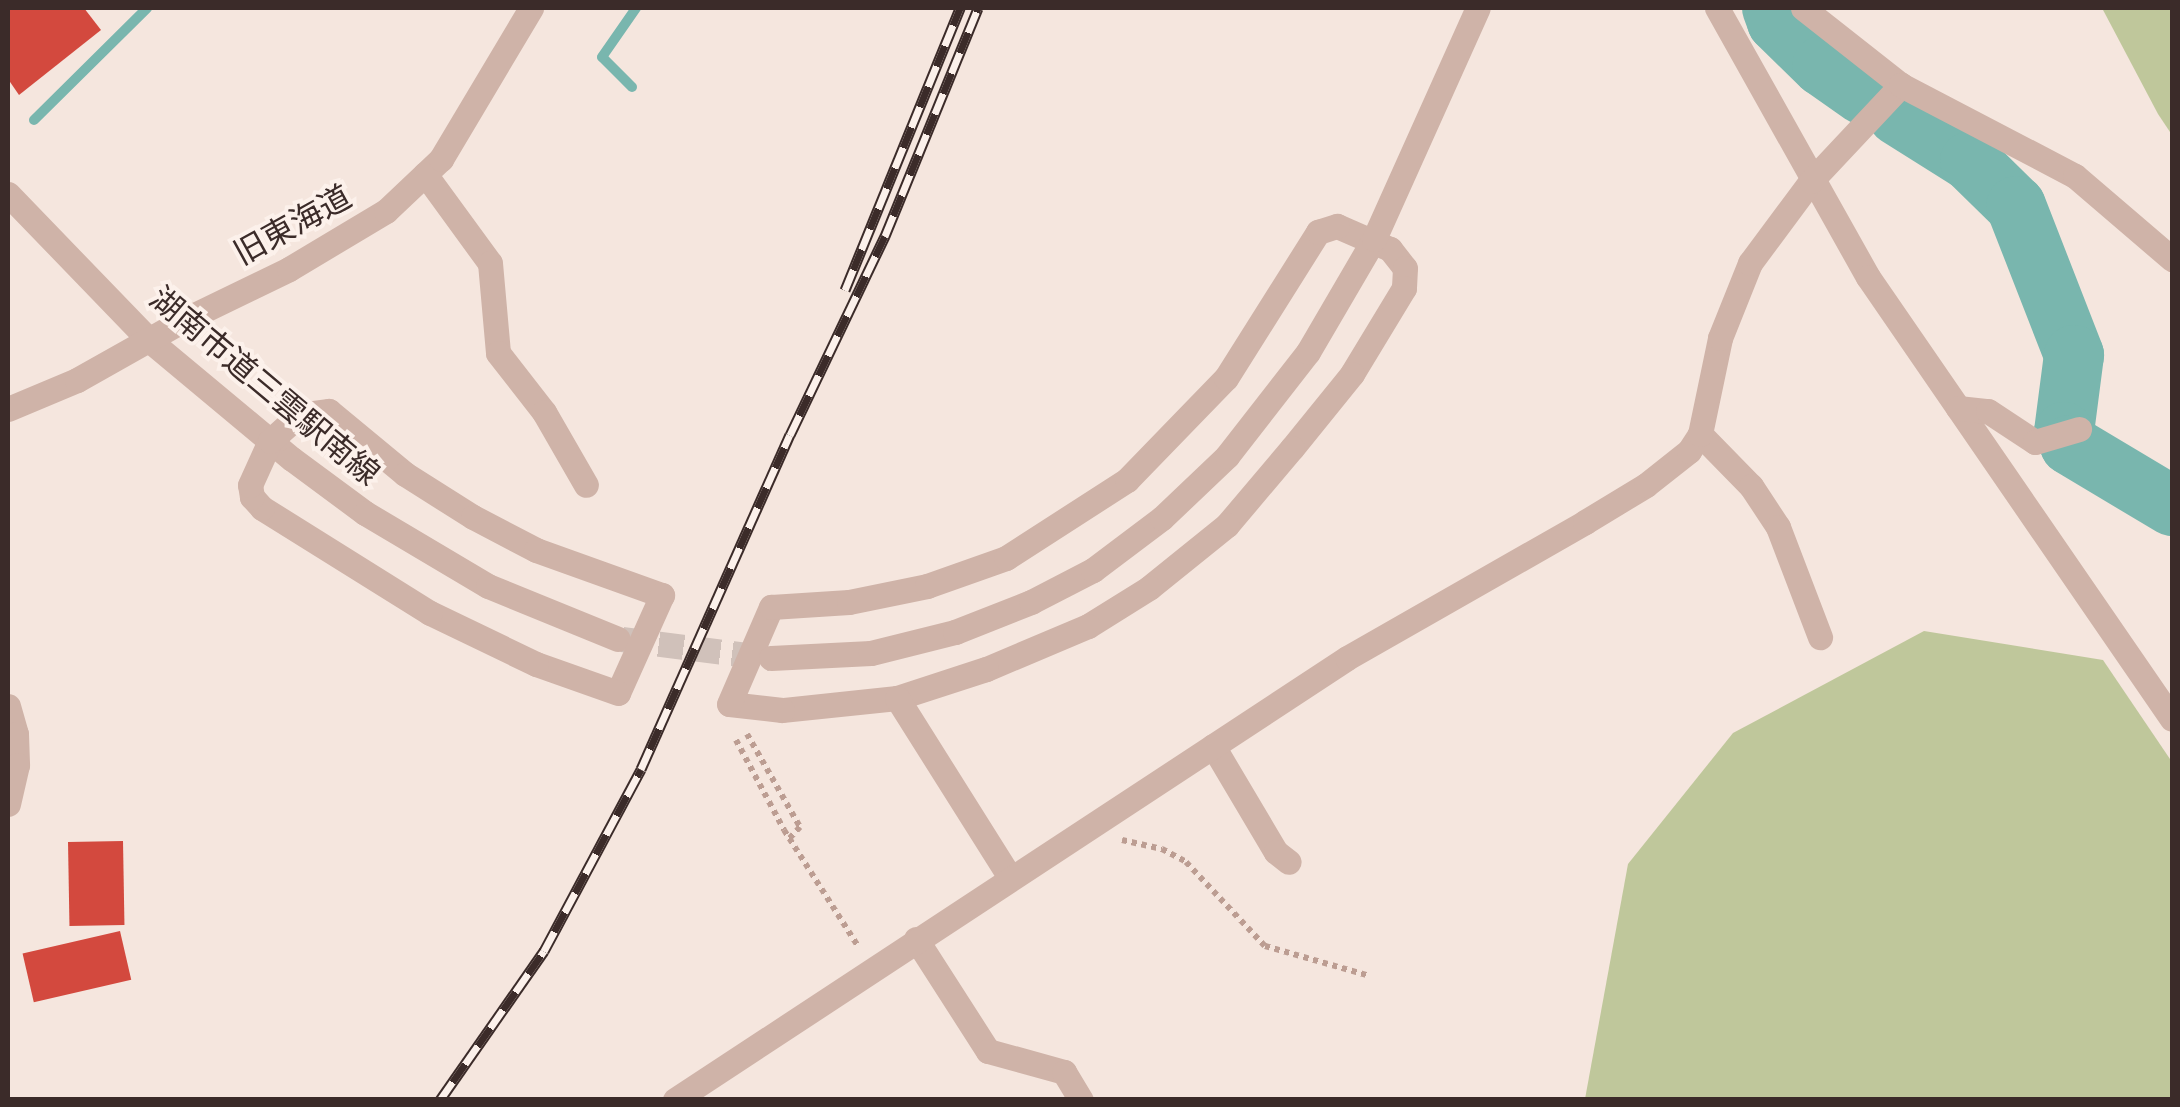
<!DOCTYPE html>
<meta charset="utf-8">
<style>
body{margin:0}
#map{position:relative;width:2180px;height:1107px;overflow:hidden;background:#f5e6de;font-family:"Source Sans 3","Noto Sans JP",sans-serif}
div>[style]{position:absolute}
[style*='--x']{left:calc(var(--x)*1px);top:calc(var(--y)*1px);width:calc(var(--w)*1px);rotate:calc(var(--a)*1deg)}
.green>*{inset:0;background:#bfc79b}
.stream>*{height:10px;margin:-5px;padding:0 5px;transform-origin:5px;border-radius:5px;background:#79b6ae}
.river>*{height:60px;margin:-30px;padding:0 30px;transform-origin:30px;border-radius:30px;background:#79b6ae}
.building>*{inset:0;background:#d3493e;transform-origin:0 0}
.minor-tunnel>*{height:25px;margin-top:-12.5px;transform-origin:0;background:repeating-linear-gradient(90deg,#d0c1ba 0 25px,transparent 0 37px)}
.path>*{height:6px;margin-top:-3px;transform-origin:0;background:repeating-linear-gradient(90deg,#bc9d92 0 5px,transparent 0 10px)}
.minor>*{height:25px;margin:-12.5px;padding:0 12.5px;transform-origin:12.5px;border-radius:12.5px;background:#cfb3a8}
.rail>*{height:11px;margin-top:-5.5px;transform-origin:0;background:repeating-linear-gradient(90deg,#fcf1eb 0 22px,#3b2b29 0 44px);box-sizing:border-box;border-block:2px solid #3b2b29}
span{translate:-50% -50%;white-space:nowrap;text-align:center;line-height:1.15;-webkit-text-stroke:8px #fcf1eb;paint-order:stroke}
.street-label{font-size:32px;color:#3b2b29}
.frame{position:absolute;inset:0;border:10px solid #3b2b29;pointer-events:none}
</style>
<div id="map">
<div class="green">
<i style="clip-path:polygon(2102px 8px,2172px 8px,2172px 135px,2158px 114px)"></i>
<i style="clip-path:polygon(1924px 631px,2103px 660px,2172px 762px,2172px 1099px,1585px 1099px,1628px 864px,1733px 733px)"></i>
</div>
<div class="stream">
<i style="--x:632;--y:87;--w:42;--a:-135"></i>
<i style="--x:602;--y:57;--w:60;--a:-55.2"></i>
<i style="--x:34;--y:120;--w:159;--a:-44.7"></i>
</div>
<div class="river">
<i style="--x:1772;--y:8;--w:15;--a:70"></i>
<i style="--x:1777;--y:22;--w:63;--a:44.4"></i>
<i style="--x:1822;--y:66;--w:49;--a:35"></i>
<i style="--x:1897;--y:115;--w:86;--a:32.2"></i>
<i style="--x:1970;--y:161;--w:64;--a:44.4"></i>
<i style="--x:2016;--y:206;--w:160;--a:68.7"></i>
<i style="--x:2074;--y:355;--w:78;--a:97.4"></i>
<i style="--x:2064;--y:432;--w:14;--a:65"></i>
<i style="--x:2070;--y:445;--w:119;--a:30.9"></i>
</div>
<div class="building">
<i style="clip-path:polygon(8px 8px,84px 8px,101px 30px,19px 95px,8px 79px)"></i>
<i style="left:123px;top:841px;width:84px;height:55px;rotate:89deg"></i>
<i style="left:120px;top:931px;width:50px;height:100px;rotate:77deg"></i>
</div>
<div class="minor-tunnel">
<i style="--x:622;--y:639;--w:150;--a:7.3"></i>
</div>
<div class="path">
<i style="--x:747;--y:734;--w:107;--a:60.3"></i>
<i style="--x:800;--y:827;--w:16;--a:133"></i>
<i style="--x:736;--y:740;--w:102;--a:61.9"></i>
<i style="--x:784;--y:830;--w:138;--a:57.5"></i>
<i style="--x:1122;--y:840;--w:41;--a:12.7"></i>
<i style="--x:1162;--y:849;--w:27;--a:28"></i>
<i style="--x:1186;--y:862;--w:115;--a:46.8"></i>
<i style="--x:1265;--y:946;--w:106;--a:15.9"></i>
</div>
<div class="minor">
<i style="--x:1717;--y:8;--w:308;--a:60.7"></i>
<i style="--x:1868;--y:277;--w:536;--a:55.48"></i>
<i style="--x:1803;--y:8;--w:125;--a:38.2"></i>
<i style="--x:425;--y:174;--w:110;--a:53.9"></i>
<i style="--x:490;--y:263;--w:90;--a:84.9"></i>
<i style="--x:498;--y:353;--w:75;--a:52.1"></i>
<i style="--x:544;--y:412;--w:84;--a:60.1"></i>
<i style="--x:8;--y:194;--w:203;--a:46"></i>
<i style="--x:149;--y:340;--w:186;--a:39.8"></i>
<i style="--x:292;--y:459;--w:91;--a:36.5"></i>
<i style="--x:365;--y:513;--w:143;--a:30.7"></i>
<i style="--x:488;--y:586;--w:140;--a:22.2"></i>
<i style="--x:1337;--y:226;--w:58;--a:23.5"></i>
<i style="--x:1390;--y:249;--w:24;--a:52"></i>
<i style="--x:1405;--y:268;--w:20;--a:93"></i>
<i style="--x:1404;--y:288;--w:100;--a:121.2"></i>
<i style="--x:1352;--y:374;--w:95;--a:129"></i>
<i style="--x:1292;--y:448;--w:101;--a:130.2"></i>
<i style="--x:1227;--y:525;--w:100;--a:141.1"></i>
<i style="--x:1149;--y:588;--w:72;--a:148.1"></i>
<i style="--x:1088;--y:626;--w:111;--a:157.1"></i>
<i style="--x:986;--y:669;--w:94;--a:162"></i>
<i style="--x:897;--y:698;--w:116;--a:174"></i>
<i style="--x:782;--y:710;--w:53;--a:-173.5"></i>
<i style="--x:729;--y:704;--w:106;--a:-66.6"></i>
<i style="--x:771;--y:607;--w:78;--a:-3.7"></i>
<i style="--x:849;--y:602;--w:80;--a:-11.6"></i>
<i style="--x:927;--y:586;--w:84;--a:-19.5"></i>
<i style="--x:1006;--y:558;--w:144;--a:-32.8"></i>
<i style="--x:1127;--y:480;--w:142;--a:-45.9"></i>
<i style="--x:1226;--y:378;--w:173;--a:-57.8"></i>
<i style="--x:1318;--y:232;--w:20;--a:-18"></i>
<i style="--x:1958;--y:408;--w:30;--a:6"></i>
<i style="--x:1988;--y:411;--w:56;--a:33.4"></i>
<i style="--x:2035;--y:442;--w:46;--a:-16.5"></i>
<i style="--x:8;--y:409;--w:75;--a:-22.8"></i>
<i style="--x:77;--y:380;--w:118;--a:-29.4"></i>
<i style="--x:180;--y:322;--w:121;--a:-25.9"></i>
<i style="--x:289;--y:269;--w:113;--a:-30.9"></i>
<i style="--x:386;--y:211;--w:76;--a:-43.4"></i>
<i style="--x:441;--y:159;--w:176;--a:-59.2"></i>
<i style="--x:329;--y:411;--w:99;--a:39.7"></i>
<i style="--x:405;--y:474;--w:80;--a:32.3"></i>
<i style="--x:473;--y:517;--w:71;--a:27.6"></i>
<i style="--x:536;--y:550;--w:134;--a:19.7"></i>
<i style="--x:662;--y:595;--w:107;--a:114.2"></i>
<i style="--x:618;--y:693;--w:87;--a:-160.5"></i>
<i style="--x:536;--y:664;--w:118;--a:-154.3"></i>
<i style="--x:430;--y:613;--w:198;--a:-148"></i>
<i style="--x:262;--y:508;--w:15;--a:-132"></i>
<i style="--x:252;--y:497;--w:12;--a:-99"></i>
<i style="--x:250;--y:485;--w:48;--a:-65.6"></i>
<i style="--x:270;--y:441;--w:39;--a:-42"></i>
<i style="--x:299;--y:415;--w:30;--a:-8"></i>
<i style="--x:1700;--y:434;--w:73;--a:45.6"></i>
<i style="--x:1751;--y:486;--w:49;--a:56.6"></i>
<i style="--x:1778;--y:527;--w:118;--a:69.1"></i>
<i style="--x:771;--y:658;--w:100;--a:-2.9"></i>
<i style="--x:871;--y:653;--w:87;--a:-14"></i>
<i style="--x:955;--y:632;--w:82;--a:-21.5"></i>
<i style="--x:1031;--y:602;--w:70;--a:-27.3"></i>
<i style="--x:1093;--y:570;--w:86;--a:-37"></i>
<i style="--x:1162;--y:518;--w:90;--a:-43.6"></i>
<i style="--x:1227;--y:456;--w:132;--a:-52.1"></i>
<i style="--x:1308;--y:352;--w:131;--a:-59.7"></i>
<i style="--x:1374;--y:239;--w:253;--a:-65.8"></i>
<i style="--x:897;--y:698;--w:210;--a:57.8"></i>
<i style="--x:8;--y:706;--w:29;--a:74"></i>
<i style="--x:16;--y:734;--w:31;--a:88"></i>
<i style="--x:17;--y:765;--w:40;--a:103"></i>
<i style="--x:1213;--y:746;--w:123;--a:59.3"></i>
<i style="--x:1276;--y:852;--w:16;--a:38"></i>
<i style="--x:916;--y:939;--w:133;--a:57.3"></i>
<i style="--x:988;--y:1051;--w:79;--a:15.4"></i>
<i style="--x:1064;--y:1072;--w:33;--a:59"></i>
<i style="--x:675;--y:1100;--w:804;--a:-33.33"></i>
<i style="--x:1347;--y:658;--w:274;--a:-29.7"></i>
<i style="--x:1585;--y:522;--w:71;--a:-31.2"></i>
<i style="--x:1646;--y:485;--w:55;--a:-38.3"></i>
<i style="--x:1689;--y:451;--w:20;--a:-57"></i>
<i style="--x:1700;--y:434;--w:98;--a:-78.2"></i>
<i style="--x:1720;--y:338;--w:81;--a:-68.2"></i>
<i style="--x:1750;--y:263;--w:102;--a:-53.4"></i>
<i style="--x:1811;--y:181;--w:132;--a:-46.8"></i>
<i style="--x:1901;--y:85;--w:196;--a:27.6"></i>
<i style="--x:2075;--y:176;--w:128;--a:40.6"></i>
</div>
<div class="rail">
<i style="--x:845;--y:290;--w:305;--a:-67.8"></i>
<i style="--x:440;--y:1100;--w:182;--a:-55.1"></i>
<i style="--x:544;--y:951;--w:206;--a:-61.9"></i>
<i style="--x:641;--y:769;--w:366;--a:-66"></i>
<i style="--x:790;--y:435;--w:221;--a:-64.5"></i>
<i style="--x:885;--y:236;--w:246;--a:-67.8"></i>
</div>
<div class="street-label">
<span style="left:293px;top:226px;rotate:-29deg">旧東海道</span>
<span style="left:264px;top:387px;rotate:40deg">湖南市道三雲駅南線</span>
</div>
<div class="frame"></div>
</div>
